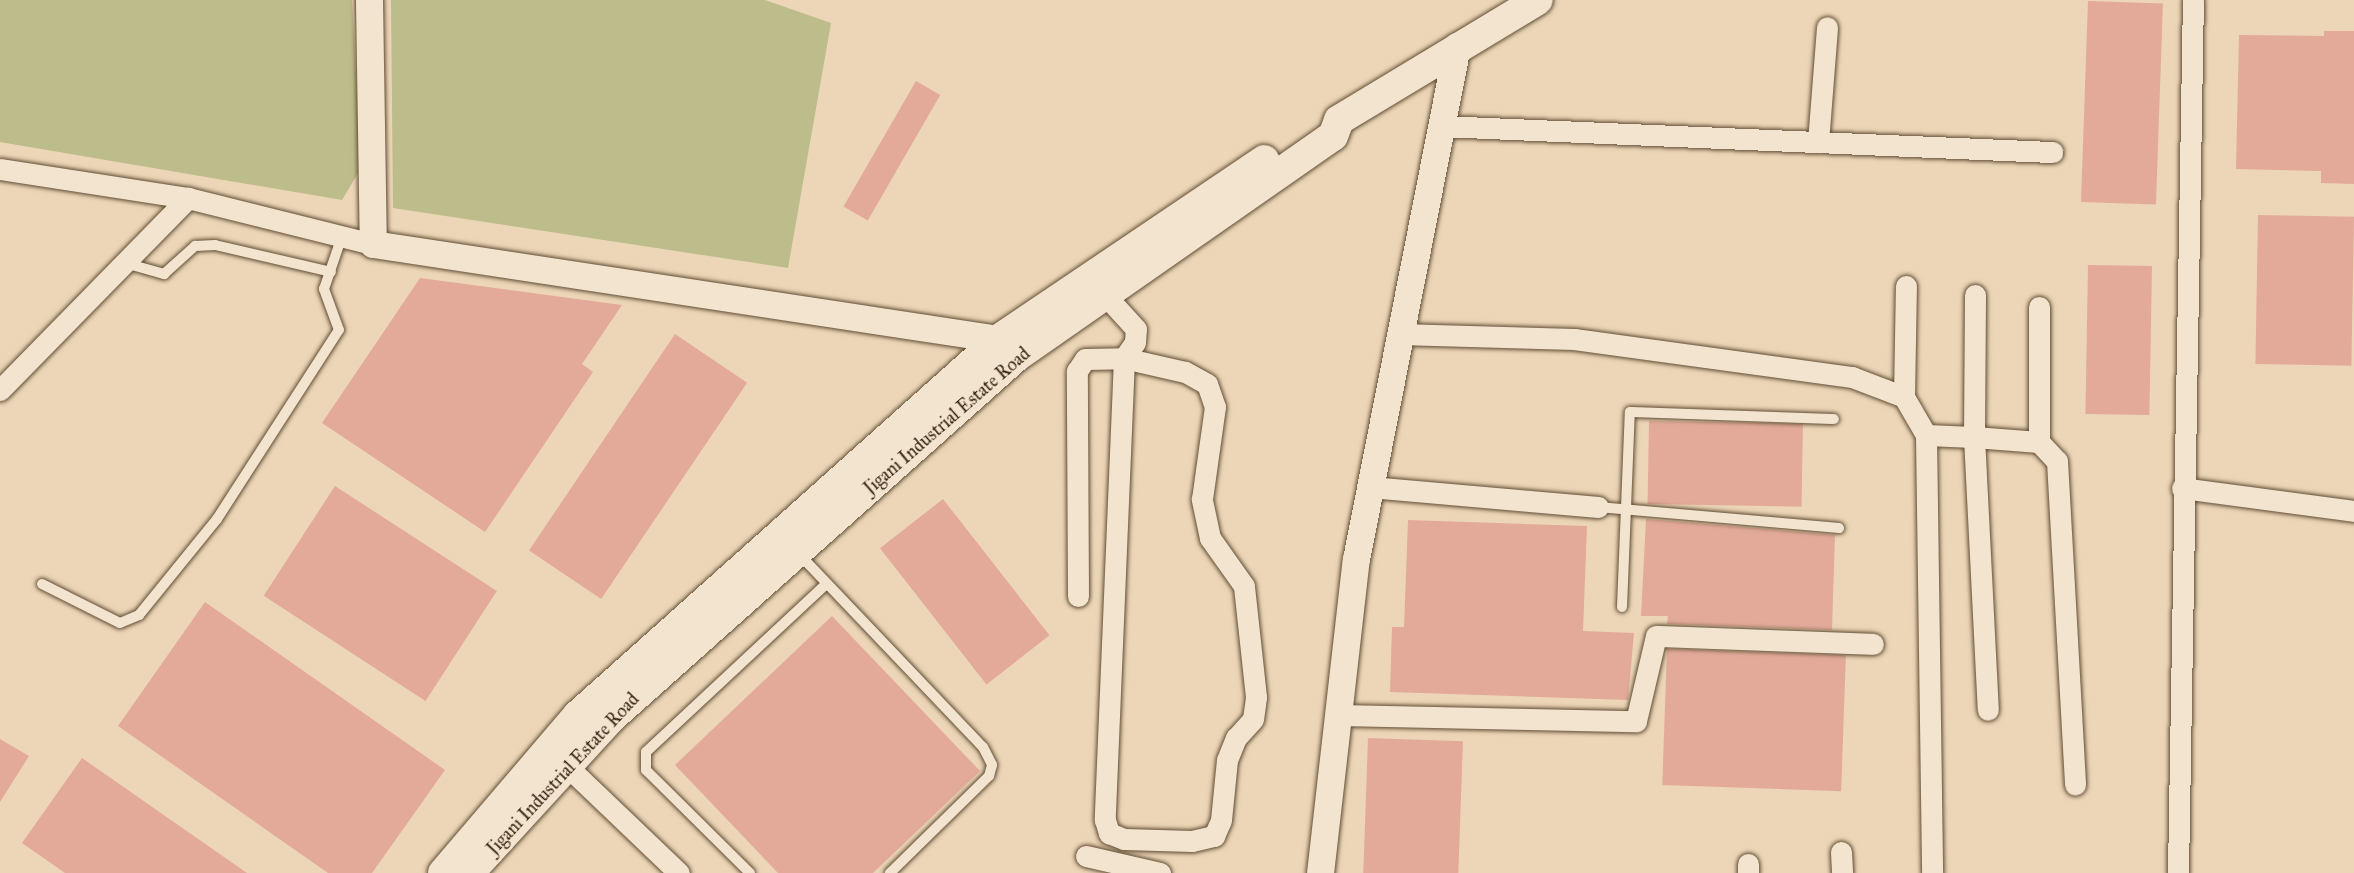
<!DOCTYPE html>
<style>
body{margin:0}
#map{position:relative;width:2354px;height:873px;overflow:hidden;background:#ecd6b7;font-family:"IM FELL Great Primer",serif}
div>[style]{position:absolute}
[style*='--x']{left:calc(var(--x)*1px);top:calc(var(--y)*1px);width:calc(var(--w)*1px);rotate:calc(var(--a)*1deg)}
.green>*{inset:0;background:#bdbc8b}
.building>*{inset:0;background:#e3aa9a;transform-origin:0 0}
.roads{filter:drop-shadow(0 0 2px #614d34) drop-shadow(0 0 2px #614d34)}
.service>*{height:10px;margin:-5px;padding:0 5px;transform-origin:5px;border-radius:5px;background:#f3e4d0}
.minor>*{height:21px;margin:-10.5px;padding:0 10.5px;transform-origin:10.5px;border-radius:10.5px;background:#f3e4d0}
.tertiary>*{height:27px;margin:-13.5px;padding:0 13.5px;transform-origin:13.5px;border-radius:13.5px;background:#f3e4d0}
.secondary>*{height:30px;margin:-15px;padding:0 15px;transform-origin:15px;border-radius:15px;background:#f3e4d0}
span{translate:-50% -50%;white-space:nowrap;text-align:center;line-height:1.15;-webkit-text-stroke:5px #f3e4d0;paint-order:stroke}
.street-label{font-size:18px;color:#331f08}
</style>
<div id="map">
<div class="green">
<i style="clip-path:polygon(0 0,352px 0,361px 168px,342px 200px,0 142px)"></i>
<i style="clip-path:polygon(391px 0,765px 0,831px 23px,788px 268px,393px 208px)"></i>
</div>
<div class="building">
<i style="left:2088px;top:1px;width:75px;height:201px;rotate:2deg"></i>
<i style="clip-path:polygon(2324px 31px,2354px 31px,2354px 184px,2321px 183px,2321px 171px,2236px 169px,2239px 35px,2324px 36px)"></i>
<i style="left:916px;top:81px;width:28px;height:145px;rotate:30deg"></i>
<i style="left:2258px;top:215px;width:96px;height:149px;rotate:1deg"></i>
<i style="left:2088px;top:265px;width:64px;height:149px;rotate:1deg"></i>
<i style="clip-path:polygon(420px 278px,622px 305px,582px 364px,593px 372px,485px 532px,322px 423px)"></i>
<i style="left:675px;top:334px;width:87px;height:261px;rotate:34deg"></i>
<i style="left:1649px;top:421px;width:154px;height:83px;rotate:1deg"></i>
<i style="left:335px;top:486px;width:193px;height:131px;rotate:33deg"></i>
<i style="left:943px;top:499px;width:173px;height:80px;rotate:52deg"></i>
<i style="clip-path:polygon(1646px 519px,1835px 535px,1832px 630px,1667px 624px,1668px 616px,1641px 616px)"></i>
<i style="clip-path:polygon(1408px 520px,1587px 526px,1583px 631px,1634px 633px,1628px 700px,1390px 692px,1392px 627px,1404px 627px)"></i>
<i style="clip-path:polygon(205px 602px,445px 770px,372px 873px,328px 873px,118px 726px)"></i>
<i style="clip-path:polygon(832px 616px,980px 771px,873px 873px,778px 873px,675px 765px)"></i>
<i style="left:1667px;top:649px;width:179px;height:136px;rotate:2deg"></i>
<i style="left:1368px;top:738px;width:95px;height:135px;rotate:2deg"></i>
<i style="clip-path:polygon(0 739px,29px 756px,0 802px)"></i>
<i style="clip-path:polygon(82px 758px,247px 873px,65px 873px,22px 843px)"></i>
</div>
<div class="roads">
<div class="service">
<i style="--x:125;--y:263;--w:41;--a:15.8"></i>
<i style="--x:164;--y:274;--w:42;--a:-42.1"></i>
<i style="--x:195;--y:246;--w:20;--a:-3"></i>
<i style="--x:215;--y:245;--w:119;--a:13.1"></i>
<i style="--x:1598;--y:507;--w:242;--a:5"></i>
<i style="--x:799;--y:554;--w:267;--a:46.4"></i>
<i style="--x:983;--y:747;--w:20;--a:63"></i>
<i style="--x:992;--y:765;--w:11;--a:105"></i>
<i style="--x:989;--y:776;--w:139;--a:135.6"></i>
<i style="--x:42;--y:584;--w:87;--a:26.6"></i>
<i style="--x:120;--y:623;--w:21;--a:-23"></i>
<i style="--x:139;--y:615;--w:124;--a:-50.9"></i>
<i style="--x:217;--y:519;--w:225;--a:-57.2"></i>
<i style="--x:339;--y:330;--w:44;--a:-110.1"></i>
<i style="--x:324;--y:289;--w:56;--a:-71.2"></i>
<i style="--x:1622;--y:607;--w:195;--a:-87.7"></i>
<i style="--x:1630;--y:412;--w:204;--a:2"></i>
<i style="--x:750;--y:873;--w:146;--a:-135.3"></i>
<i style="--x:646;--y:770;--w:18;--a:-90"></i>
<i style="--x:646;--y:752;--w:246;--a:-43"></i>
</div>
<div class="minor">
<i style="--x:1441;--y:126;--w:612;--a:2.44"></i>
<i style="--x:1818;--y:142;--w:115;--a:-85.5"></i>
<i style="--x:0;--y:169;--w:190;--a:8.8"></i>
<i style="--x:188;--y:198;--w:191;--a:14"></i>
<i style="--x:1975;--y:295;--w:142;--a:90.4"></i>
<i style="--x:1974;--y:437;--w:65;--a:4.4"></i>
<i style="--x:2039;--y:442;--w:26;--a:47"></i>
<i style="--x:2057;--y:461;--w:324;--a:86.8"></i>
<i style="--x:2039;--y:307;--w:135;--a:90"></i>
<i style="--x:1399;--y:334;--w:175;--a:1.6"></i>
<i style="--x:1574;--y:339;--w:281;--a:7.8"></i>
<i style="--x:1852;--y:377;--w:56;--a:21"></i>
<i style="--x:1904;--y:397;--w:44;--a:59.9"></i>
<i style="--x:1926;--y:435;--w:438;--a:89.2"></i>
<i style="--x:0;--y:390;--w:269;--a:-45.6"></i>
<i style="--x:1904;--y:397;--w:111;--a:-89"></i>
<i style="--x:1926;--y:435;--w:48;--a:2.4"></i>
<i style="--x:1974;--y:437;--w:273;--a:87.1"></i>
<i style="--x:1370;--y:487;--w:229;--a:5"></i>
<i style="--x:2182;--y:488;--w:174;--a:7.6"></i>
<i style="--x:1078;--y:596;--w:225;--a:-90.3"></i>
<i style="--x:1077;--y:371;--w:14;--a:-56"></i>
<i style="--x:1085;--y:359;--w:39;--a:-1"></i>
<i style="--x:1124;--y:358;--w:462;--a:92.4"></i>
<i style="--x:1105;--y:820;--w:14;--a:73"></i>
<i style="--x:1109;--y:833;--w:16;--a:22"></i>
<i style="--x:1124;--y:839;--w:68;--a:1.7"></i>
<i style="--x:1192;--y:841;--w:23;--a:-13"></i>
<i style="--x:1214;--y:836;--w:17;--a:-66"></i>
<i style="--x:1221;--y:820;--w:60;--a:-84.3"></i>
<i style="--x:1227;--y:760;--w:24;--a:-68"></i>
<i style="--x:1236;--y:738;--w:25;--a:-48"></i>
<i style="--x:1253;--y:719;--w:22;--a:-82"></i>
<i style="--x:1256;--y:697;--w:112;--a:-96.2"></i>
<i style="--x:1244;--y:586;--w:59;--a:-125.3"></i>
<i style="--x:1210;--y:538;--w:40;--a:-102"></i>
<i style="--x:1202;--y:499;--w:93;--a:-82"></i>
<i style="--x:1215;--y:407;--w:24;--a:-109"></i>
<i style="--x:1207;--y:384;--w:25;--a:-151"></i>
<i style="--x:1185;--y:372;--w:63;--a:-167.1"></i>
<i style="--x:1124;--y:358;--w:19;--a:-55"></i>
<i style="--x:1135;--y:342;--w:13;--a:-86"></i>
<i style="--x:1136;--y:329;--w:45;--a:-132.3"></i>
<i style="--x:1338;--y:715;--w:298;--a:1.2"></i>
<i style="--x:1636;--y:721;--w:87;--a:-76.8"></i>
<i style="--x:1656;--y:636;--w:217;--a:2.1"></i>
<i style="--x:569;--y:768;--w:152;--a:43.7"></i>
<i style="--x:1841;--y:852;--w:21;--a:87"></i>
<i style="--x:1086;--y:856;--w:76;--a:12.9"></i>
<i style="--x:1748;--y:864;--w:9;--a:90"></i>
<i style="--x:2178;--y:873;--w:873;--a:-89.02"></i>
</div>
<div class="tertiary">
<i style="--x:369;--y:0;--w:244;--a:89.1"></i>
<i style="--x:373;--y:244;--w:633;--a:8.63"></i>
<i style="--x:999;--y:339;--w:16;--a:45"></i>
<i style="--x:1320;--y:873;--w:316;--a:-83.5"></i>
<i style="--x:1356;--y:559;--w:523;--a:-78.86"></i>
</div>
<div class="secondary">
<i style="--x:443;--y:873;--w:208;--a:-49.5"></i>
<i style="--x:578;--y:715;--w:564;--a:-41.77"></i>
<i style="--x:999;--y:339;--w:320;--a:-34"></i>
<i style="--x:469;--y:873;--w:210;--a:-47.5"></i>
<i style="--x:611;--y:718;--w:543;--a:-41.71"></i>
<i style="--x:1016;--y:357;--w:386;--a:-34.9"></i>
<i style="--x:1333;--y:136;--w:17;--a:-69"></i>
<i style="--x:1339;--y:120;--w:232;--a:-31.1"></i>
</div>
</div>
<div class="street-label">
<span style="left:947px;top:421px;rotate:-41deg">Jigani Industrial Estate Road</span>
<span style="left:563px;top:774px;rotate:-47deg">Jigani Industrial Estate Road</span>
</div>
</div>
